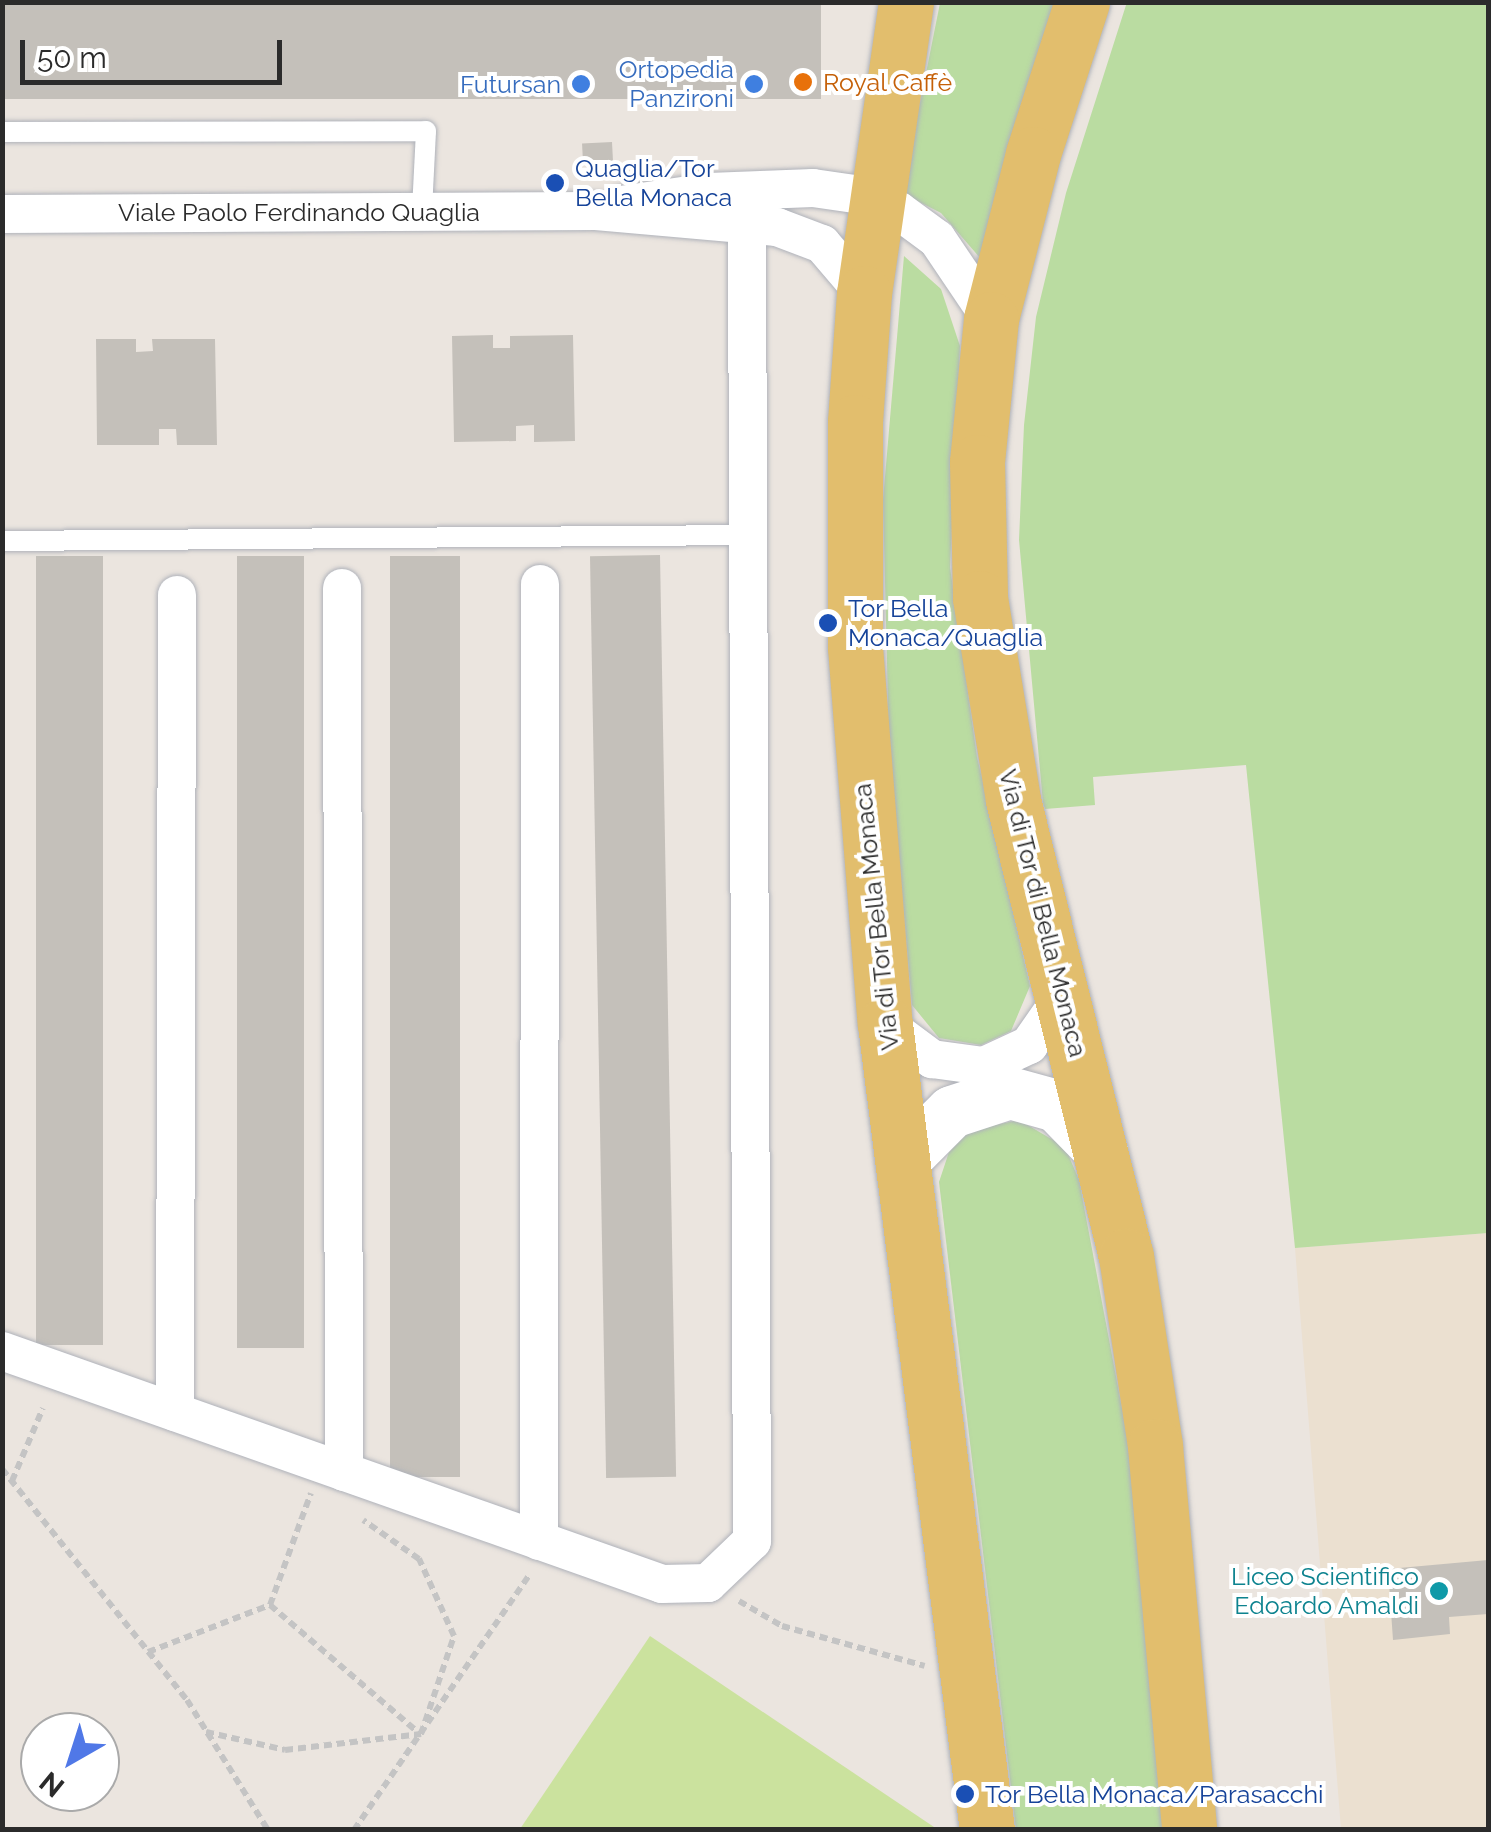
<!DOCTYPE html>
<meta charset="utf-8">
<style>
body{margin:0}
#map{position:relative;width:1491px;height:1832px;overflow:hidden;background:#ebe5df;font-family:Raleway,sans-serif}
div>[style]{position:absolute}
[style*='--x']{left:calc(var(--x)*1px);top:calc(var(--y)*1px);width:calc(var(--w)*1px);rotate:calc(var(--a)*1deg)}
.education>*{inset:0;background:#ebe0d0}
.green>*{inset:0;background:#badca1}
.pitch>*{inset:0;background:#cbe29e}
.building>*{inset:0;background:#c4c0ba;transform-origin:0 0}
.path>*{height:6px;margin-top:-3px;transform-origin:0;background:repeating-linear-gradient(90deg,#c4c4c4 0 8px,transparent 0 13px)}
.roads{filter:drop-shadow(0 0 2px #afb2ba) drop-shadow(0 0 2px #afb2ba)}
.lane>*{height:20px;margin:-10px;padding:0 10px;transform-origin:10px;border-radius:10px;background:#fff}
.street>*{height:38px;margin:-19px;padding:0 19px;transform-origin:19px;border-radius:19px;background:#fff}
.secondary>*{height:52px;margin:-26px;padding:0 26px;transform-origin:26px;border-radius:26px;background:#fff}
.primary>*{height:55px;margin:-27.5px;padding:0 27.5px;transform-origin:27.5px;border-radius:27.5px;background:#e2be6d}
.dots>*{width:28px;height:28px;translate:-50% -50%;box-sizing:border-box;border:5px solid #fff;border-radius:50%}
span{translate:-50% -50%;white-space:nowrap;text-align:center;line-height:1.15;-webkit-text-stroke:8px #fff;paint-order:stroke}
.shop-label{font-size:25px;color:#366cbe}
.right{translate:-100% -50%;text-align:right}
.food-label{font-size:25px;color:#c56008}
.left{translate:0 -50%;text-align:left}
.transit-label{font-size:25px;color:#164399}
.street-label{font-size:25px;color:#2b2b2b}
.culture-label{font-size:25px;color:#0d838f}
.frame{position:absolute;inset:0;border:5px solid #2b2b2b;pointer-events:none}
.north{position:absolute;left:20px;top:1712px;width:100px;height:100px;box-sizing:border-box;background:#fff;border:2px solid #aaa;border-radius:50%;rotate:219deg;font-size:28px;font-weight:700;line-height:40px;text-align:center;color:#2b2b2b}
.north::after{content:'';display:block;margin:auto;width:35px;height:45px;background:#5078e7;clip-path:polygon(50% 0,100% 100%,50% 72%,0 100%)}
.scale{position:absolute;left:20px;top:40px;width:262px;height:45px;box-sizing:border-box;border:5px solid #2b2b2b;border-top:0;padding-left:12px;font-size:30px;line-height:35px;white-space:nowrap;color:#2b2b2b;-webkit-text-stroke:8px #fff;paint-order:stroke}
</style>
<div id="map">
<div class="education">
<i style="clip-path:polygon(1488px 1233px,1488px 1829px,1341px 1829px,1295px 1248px)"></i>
</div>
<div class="green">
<i style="clip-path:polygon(1127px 2px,1488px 3px,1488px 1233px,1295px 1248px,1246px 765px,1093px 777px,1095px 805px,1045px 809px,1043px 803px,1019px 540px,1024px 425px,1036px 317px,1066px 193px)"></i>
<i style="clip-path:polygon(940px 3px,1062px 3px,981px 259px,941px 213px,902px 193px)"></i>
<i style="clip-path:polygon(904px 256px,941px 289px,960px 346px,950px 567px,977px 757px,1030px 986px,1011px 1031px,981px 1045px,939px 1038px,912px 1005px,889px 744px,883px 500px)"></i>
<i style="clip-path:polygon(1019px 1120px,1065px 1147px,1079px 1180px,1130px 1451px,1163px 1829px,1016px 1830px,939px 1182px,949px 1152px,971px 1130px)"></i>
</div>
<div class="pitch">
<i style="clip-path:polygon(650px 1636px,937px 1829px,520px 1829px)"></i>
</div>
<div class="building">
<i style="left:2px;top:2px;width:819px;height:97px"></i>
<i style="left:612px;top:142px;width:22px;height:30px;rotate:87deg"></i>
<i style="clip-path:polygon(493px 335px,493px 348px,510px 348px,510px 336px,573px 335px,575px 441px,534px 442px,534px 425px,516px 426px,516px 441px,454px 442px,452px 336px)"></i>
<i style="clip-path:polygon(96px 339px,136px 339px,136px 352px,153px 351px,152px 339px,215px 339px,217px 445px,177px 445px,176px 429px,159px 429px,159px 445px,97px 445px)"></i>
<i style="left:660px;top:555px;width:922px;height:70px;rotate:89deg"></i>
<i style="left:103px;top:556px;width:789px;height:67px;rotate:90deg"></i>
<i style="left:237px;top:556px;width:67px;height:792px"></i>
<i style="left:390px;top:556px;width:70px;height:921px"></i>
<i style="clip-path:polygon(1488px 1560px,1488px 1614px,1449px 1617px,1450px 1634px,1393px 1640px,1388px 1569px)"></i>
</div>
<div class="path">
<i style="--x:2;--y:1469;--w:296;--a:51.3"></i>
<i style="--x:187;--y:1700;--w:153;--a:58.1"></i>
<i style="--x:12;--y:1481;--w:79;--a:-67"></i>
<i style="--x:739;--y:1601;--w:50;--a:30.2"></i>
<i style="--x:782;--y:1626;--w:148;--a:15.6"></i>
<i style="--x:270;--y:1605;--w:119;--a:-69.9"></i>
<i style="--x:148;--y:1652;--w:131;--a:-21.1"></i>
<i style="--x:270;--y:1605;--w:198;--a:40.7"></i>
<i style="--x:206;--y:1732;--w:81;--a:12.8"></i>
<i style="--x:285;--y:1750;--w:137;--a:-6.7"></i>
<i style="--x:421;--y:1734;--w:103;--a:-71.4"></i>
<i style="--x:454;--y:1636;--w:85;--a:-114.4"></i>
<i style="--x:419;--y:1559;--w:68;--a:-145.1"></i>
<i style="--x:354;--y:1830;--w:309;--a:-55.5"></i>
</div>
<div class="roads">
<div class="lane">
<i style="--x:2;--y:132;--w:424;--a:-0.1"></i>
<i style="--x:426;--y:131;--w:80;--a:92.9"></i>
<i style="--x:2;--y:541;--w:746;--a:-0.46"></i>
</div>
<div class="street">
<i style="--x:621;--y:205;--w:89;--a:-8.4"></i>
<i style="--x:709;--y:192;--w:104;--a:-2.2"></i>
<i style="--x:813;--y:188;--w:49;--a:8.3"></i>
<i style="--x:861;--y:195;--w:41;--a:22.8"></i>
<i style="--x:899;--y:211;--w:47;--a:36.4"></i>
<i style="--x:937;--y:239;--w:97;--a:56"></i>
<i style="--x:2;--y:214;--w:594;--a:-0.29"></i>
<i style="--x:596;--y:211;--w:182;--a:5.1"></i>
<i style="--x:777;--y:227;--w:48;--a:20.7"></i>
<i style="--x:822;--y:244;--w:65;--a:49.4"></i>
<i style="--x:342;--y:588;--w:884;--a:89.87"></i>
<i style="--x:885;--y:1024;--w:59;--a:36.7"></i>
<i style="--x:932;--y:1059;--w:52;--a:7.7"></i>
<i style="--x:984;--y:1066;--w:50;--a:-25"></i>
<i style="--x:1029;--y:1045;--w:60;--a:-55.2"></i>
<i style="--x:2;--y:1351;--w:700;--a:19.44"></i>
<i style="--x:662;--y:1584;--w:46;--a:-1.2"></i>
<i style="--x:708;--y:1583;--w:61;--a:-43.7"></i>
<i style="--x:752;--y:1541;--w:1316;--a:-90.22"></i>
<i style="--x:175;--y:1412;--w:817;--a:-89.86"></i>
<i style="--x:539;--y:1541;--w:957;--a:-89.94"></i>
</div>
<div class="secondary">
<i style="--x:903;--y:1161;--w:69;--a:-45"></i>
<i style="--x:952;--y:1112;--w:61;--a:-18.1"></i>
<i style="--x:1010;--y:1093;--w:49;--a:15.5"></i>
<i style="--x:1057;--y:1106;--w:64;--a:45.6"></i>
</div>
<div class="primary">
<i style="--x:906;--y:2;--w:294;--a:98.2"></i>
<i style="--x:864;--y:293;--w:129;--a:94"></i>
<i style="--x:855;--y:422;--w:225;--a:90"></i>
<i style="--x:855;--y:647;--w:378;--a:85.5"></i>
<i style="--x:885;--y:1024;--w:812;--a:82.79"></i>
<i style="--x:1082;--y:2;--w:160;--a:107.9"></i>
<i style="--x:1033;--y:154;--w:170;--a:104.3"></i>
<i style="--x:991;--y:319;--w:144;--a:95.6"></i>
<i style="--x:977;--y:462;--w:136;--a:88.7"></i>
<i style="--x:980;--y:598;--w:205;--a:80.7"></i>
<i style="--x:1013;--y:800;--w:470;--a:76.1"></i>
<i style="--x:1126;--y:1256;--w:192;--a:81.3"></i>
<i style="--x:1155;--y:1446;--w:386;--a:84.9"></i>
</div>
</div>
<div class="dots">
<i style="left:803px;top:82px;background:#e8710a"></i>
<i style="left:581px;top:84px;background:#3f7fe0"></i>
<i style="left:754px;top:84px;background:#3f7fe0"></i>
<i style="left:555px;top:183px;background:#1a4fb4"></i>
<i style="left:828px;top:623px;background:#1a4fb4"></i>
<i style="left:1439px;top:1591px;background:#0f9aa8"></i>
<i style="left:965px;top:1794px;background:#1a4fb4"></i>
</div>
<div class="shop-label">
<span class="right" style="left:734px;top:84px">Ortopedia<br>Panzironi</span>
<span class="right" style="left:561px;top:84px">Futursan</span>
</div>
<div class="food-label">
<span class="left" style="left:823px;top:82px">Royal Caffè</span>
</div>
<div class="transit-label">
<span class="left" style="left:575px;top:183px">Quaglia/Tor<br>Bella Monaca</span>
<span class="left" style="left:848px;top:623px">Tor Bella<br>Monaca/Quaglia</span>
<span class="left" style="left:985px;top:1794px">Tor Bella Monaca/Parasacchi</span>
</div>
<div class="street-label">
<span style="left:299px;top:212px">Viale Paolo Ferdinando Quaglia</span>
<span style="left:1043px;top:913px;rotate:76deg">Via di Tor di Bella Monaca</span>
<span style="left:876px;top:917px;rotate:-96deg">Via di Tor Bella Monaca</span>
</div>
<div class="culture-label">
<span class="right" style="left:1419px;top:1591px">Liceo Scientifico<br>Edoardo Amaldi</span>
</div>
<div class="frame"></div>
<div class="north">N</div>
<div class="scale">50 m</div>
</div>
